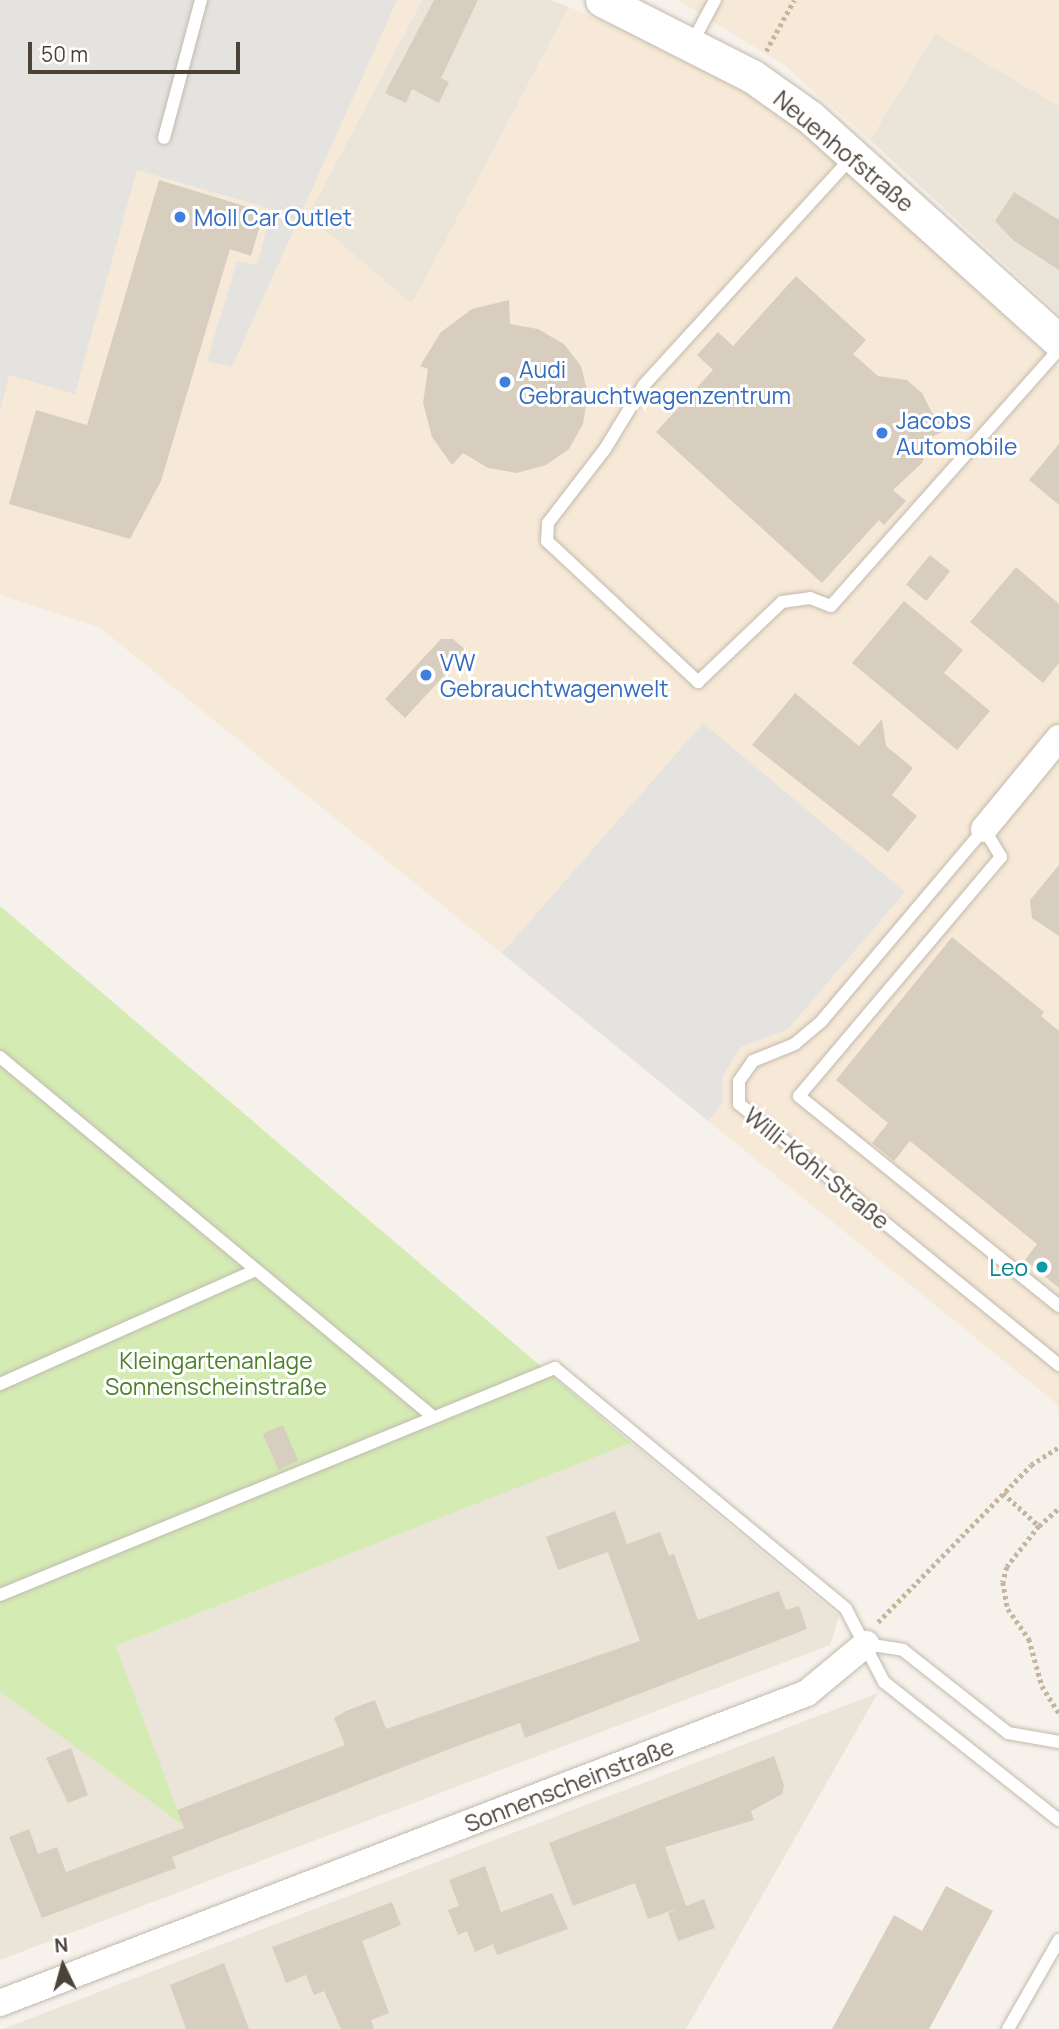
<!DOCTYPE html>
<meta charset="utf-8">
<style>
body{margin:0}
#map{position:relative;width:1059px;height:2029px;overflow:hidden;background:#f6f2eb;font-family:Manrope,sans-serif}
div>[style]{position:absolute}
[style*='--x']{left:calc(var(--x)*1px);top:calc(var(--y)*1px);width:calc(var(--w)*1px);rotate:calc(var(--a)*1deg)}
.residential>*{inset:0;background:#eae4d9}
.commercial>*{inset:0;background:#f7e9d7}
.green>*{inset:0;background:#d4ebb4}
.parking>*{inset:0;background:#e5e3e0}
.building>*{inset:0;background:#d8cec0;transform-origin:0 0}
.path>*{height:4.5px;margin-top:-2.25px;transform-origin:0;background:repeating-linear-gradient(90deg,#c4b69e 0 3.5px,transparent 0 7px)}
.roads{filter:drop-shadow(0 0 2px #c2baad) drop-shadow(0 0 2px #c2baad)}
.service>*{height:12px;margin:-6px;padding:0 6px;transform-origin:6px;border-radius:6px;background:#fff}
.minor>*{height:26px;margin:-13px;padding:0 13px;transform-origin:13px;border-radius:13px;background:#fff}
.tertiary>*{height:33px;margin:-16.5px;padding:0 16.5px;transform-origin:16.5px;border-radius:16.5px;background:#fff}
.dots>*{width:19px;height:19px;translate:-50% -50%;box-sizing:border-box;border:4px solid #fff;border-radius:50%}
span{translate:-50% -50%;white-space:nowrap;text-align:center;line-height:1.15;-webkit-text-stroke:6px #fff;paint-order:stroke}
.street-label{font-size:23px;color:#4b4338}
.shop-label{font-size:23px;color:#366cbe}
.left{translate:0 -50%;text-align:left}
.culture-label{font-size:23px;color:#0d838f}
.right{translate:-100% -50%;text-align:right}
.park-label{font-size:23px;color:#4c8029}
.north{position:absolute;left:28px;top:1931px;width:70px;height:70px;-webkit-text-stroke:5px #fff;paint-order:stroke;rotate:355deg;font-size:19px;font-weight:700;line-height:28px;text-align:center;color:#4b4338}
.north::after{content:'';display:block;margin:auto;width:24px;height:32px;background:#4b4338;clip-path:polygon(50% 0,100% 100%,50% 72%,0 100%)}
.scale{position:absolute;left:28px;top:42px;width:212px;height:32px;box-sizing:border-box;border:4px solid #4b4338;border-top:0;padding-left:9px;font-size:21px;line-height:24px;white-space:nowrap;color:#4b4338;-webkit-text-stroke:5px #fff;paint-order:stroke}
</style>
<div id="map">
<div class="residential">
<i style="clip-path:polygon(422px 0,550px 0,569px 7px,412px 304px,308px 216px)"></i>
<i style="clip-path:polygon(935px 33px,1059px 106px,1059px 314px,870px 140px)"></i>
<i style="clip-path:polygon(631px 1443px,839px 1616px,830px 1645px,0 1960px,0 1692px,182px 1824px,116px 1646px)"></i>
<i style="clip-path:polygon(878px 1693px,686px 2029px,3px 2029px,239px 1938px)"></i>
</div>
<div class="commercial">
<i style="clip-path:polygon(0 0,422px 0,308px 216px,412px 304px,569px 7px,683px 56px,758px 97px,848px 166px,1059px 368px,1059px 1412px,1057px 1404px,99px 627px,0 595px)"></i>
<i style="clip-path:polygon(678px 0,1059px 0,1059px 106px,935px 33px,870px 140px,785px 66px)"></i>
</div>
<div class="green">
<i style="clip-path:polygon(0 906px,631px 1443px,116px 1646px,183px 1825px,0 1692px)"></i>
</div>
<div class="parking">
<i style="clip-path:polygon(0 0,397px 0,232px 367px,207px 361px,237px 261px,257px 265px,272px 209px,137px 170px,75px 394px,9px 375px,0 411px)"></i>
<i style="clip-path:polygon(703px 723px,905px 892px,788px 1029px,741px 1047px,723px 1076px,722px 1104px,708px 1121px,502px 953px)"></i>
</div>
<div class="building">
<i style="clip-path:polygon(434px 0,478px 0,441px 78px,449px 82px,439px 103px,412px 89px,406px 103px,385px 93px)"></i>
<i style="clip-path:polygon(159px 180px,264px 212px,251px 256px,230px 249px,161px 481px,130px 539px,9px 504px,36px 410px,87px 425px)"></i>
<i style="clip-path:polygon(1014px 192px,1059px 220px,1059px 270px,1014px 241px,995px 221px)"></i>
<i style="clip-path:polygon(796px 276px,866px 340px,853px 354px,878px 376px,907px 380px,922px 393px,932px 413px,957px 424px,932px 437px,922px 463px,893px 490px,906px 501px,884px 525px,879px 520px,822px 583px,656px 432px,713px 370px,697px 355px,718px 332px,733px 346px)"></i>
<i style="clip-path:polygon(509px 300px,510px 324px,538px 329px,564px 344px,581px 366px,588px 394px,583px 424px,569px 449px,546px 465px,517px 473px,488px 468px,463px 453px,452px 465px,432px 437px,423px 403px,428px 369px,420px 366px,441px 332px,472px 309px)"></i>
<i style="clip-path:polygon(1059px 444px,1059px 505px,1029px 480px)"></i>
<i style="left:930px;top:555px;width:26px;height:38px;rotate:39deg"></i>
<i style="clip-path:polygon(1016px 567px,1059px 604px,1059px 663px,1043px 683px,970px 622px)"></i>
<i style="clip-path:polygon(904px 601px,963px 650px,944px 673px,990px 711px,957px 750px,852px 663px)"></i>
<i style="clip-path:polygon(441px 639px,453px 639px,467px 651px,405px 718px,385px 699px)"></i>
<i style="clip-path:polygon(795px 693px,859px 746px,882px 719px,886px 746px,913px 768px,892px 795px,917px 816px,888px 852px,752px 745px)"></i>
<i style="clip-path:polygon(1059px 865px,1059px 936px,1032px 918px,1030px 900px)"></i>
<i style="clip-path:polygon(952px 937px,1044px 1012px,1041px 1016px,1059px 1031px,1059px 1288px,1025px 1260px,1037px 1244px,910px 1141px,894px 1161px,872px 1143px,888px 1123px,836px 1080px)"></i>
<i style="left:283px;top:1425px;width:39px;height:22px;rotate:67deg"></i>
<i style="clip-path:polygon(615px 1511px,627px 1544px,660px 1532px,669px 1556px,674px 1554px,698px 1620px,779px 1591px,786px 1610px,799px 1606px,807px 1629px,525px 1738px,520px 1723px,460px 1745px,172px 1857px,176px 1868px,42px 1918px,9px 1837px,29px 1829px,38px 1854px,24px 1859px,57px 1847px,66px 1872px,184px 1828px,177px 1810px,345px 1745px,334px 1718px,346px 1711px,375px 1700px,386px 1729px,640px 1641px,608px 1552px,558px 1570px,546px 1537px)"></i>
<i style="clip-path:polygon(71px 1748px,88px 1795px,68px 1803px,46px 1758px)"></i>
<i style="clip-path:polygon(774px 1756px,784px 1785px,782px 1794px,751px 1811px,754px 1820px,665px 1847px,686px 1906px,704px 1899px,715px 1928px,678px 1941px,668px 1913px,679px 1908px,648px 1919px,635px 1883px,573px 1906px,549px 1843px)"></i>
<i style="clip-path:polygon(485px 1866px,501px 1912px,552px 1893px,568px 1929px,497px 1955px,493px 1944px,475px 1952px,467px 1931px,458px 1935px,448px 1910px,459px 1906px,449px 1880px)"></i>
<i style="clip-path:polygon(946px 1886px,993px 1911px,929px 2029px,832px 2029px,894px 1915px,922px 1931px)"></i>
<i style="clip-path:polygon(392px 1902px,401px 1925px,362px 1941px,389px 2013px,371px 2020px,374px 2029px,341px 2029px,324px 1991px,314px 1995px,306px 1975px,286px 1983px,272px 1947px)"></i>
<i style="clip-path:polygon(224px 1963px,249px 2029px,186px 2029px,170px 1985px)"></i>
</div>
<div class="path">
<i style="--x:766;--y:51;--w:58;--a:-61.2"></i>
<i style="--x:1003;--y:1493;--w:49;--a:42.5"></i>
<i style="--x:1039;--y:1526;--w:52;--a:128"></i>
<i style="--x:1007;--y:1567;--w:16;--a:105"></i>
<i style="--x:1003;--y:1582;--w:27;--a:80"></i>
<i style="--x:1008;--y:1609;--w:37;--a:55"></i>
<i style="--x:1029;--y:1639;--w:49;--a:74.5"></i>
<i style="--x:1042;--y:1686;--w:32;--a:58"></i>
<i style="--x:1039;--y:1526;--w:27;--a:-42"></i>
<i style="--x:878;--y:1622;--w:219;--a:-45.7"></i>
<i style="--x:1031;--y:1465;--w:33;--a:-33"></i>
</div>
<div class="roads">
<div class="service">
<i style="--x:692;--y:43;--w:49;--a:-61.9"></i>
<i style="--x:164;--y:138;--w:143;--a:-75"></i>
<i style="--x:853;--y:156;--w:310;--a:132.4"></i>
<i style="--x:644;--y:385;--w:75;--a:121.4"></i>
<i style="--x:605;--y:449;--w:93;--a:127.6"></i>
<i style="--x:548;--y:523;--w:18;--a:93"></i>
<i style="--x:547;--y:541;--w:207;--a:43"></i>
<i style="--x:698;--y:682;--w:116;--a:-43.6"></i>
<i style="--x:782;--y:602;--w:28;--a:-8"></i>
<i style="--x:810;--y:598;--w:22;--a:21"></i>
<i style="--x:831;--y:606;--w:344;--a:-48.4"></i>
<i style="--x:0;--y:1057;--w:560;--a:39.71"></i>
<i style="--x:1059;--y:1306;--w:334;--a:-141.1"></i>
<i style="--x:799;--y:1096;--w:313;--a:-49.8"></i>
<i style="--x:1001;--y:857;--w:33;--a:-121"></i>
<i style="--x:984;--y:829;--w:251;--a:130.2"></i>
<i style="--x:822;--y:1021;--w:35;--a:140"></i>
<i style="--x:795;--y:1044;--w:45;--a:158"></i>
<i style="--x:753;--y:1061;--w:24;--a:125"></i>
<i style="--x:739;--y:1081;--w:23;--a:90"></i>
<i style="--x:739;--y:1104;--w:413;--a:39.2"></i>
<i style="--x:0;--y:1384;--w:280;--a:-24"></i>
<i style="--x:0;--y:1595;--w:600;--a:-22.25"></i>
<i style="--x:555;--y:1368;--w:378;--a:39.6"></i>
<i style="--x:846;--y:1609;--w:82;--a:62.5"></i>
<i style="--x:884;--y:1682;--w:223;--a:38.3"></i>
<i style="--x:866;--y:1644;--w:37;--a:9"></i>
<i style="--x:903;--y:1650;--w:134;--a:38.3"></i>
<i style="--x:1008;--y:1733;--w:52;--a:10"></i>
<i style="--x:1008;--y:2029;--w:103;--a:-60.2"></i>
</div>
<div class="minor">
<i style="--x:984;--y:829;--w:118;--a:-50.5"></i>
<i style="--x:0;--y:2003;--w:864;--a:-21.01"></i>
<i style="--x:807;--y:1693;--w:77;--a:-39.7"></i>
</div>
<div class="tertiary">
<i style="--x:602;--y:0;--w:168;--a:26.9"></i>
<i style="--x:752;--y:76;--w:71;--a:35.3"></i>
<i style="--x:810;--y:117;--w:335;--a:42"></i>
</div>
</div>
<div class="dots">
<i style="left:180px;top:217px;background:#3f7fe0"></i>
<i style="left:505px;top:382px;background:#3f7fe0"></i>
<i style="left:882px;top:433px;background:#3f7fe0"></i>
<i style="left:426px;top:675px;background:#3f7fe0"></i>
<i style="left:1042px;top:1267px;background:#0f9aa8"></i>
</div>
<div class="street-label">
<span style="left:844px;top:151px;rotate:40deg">Neuenhofstraße</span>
<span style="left:817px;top:1168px;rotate:39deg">Willi-Kohl-Straße</span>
<span style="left:569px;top:1785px;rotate:-21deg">Sonnenscheinstraße</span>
</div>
<div class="shop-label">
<span class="left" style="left:194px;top:217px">Moll Car Outlet</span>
<span class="left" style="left:519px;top:382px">Audi<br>Gebrauchtwagenzentrum</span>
<span class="left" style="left:896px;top:433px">Jacobs<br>Automobile</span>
<span class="left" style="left:440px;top:675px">VW<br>Gebrauchtwagenwelt</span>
</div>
<div class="culture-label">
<span class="right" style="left:1028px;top:1267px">Leo</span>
</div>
<div class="park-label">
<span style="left:216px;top:1373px">Kleingartenanlage<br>Sonnenscheinstraße</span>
</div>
<div class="north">N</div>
<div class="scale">50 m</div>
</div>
